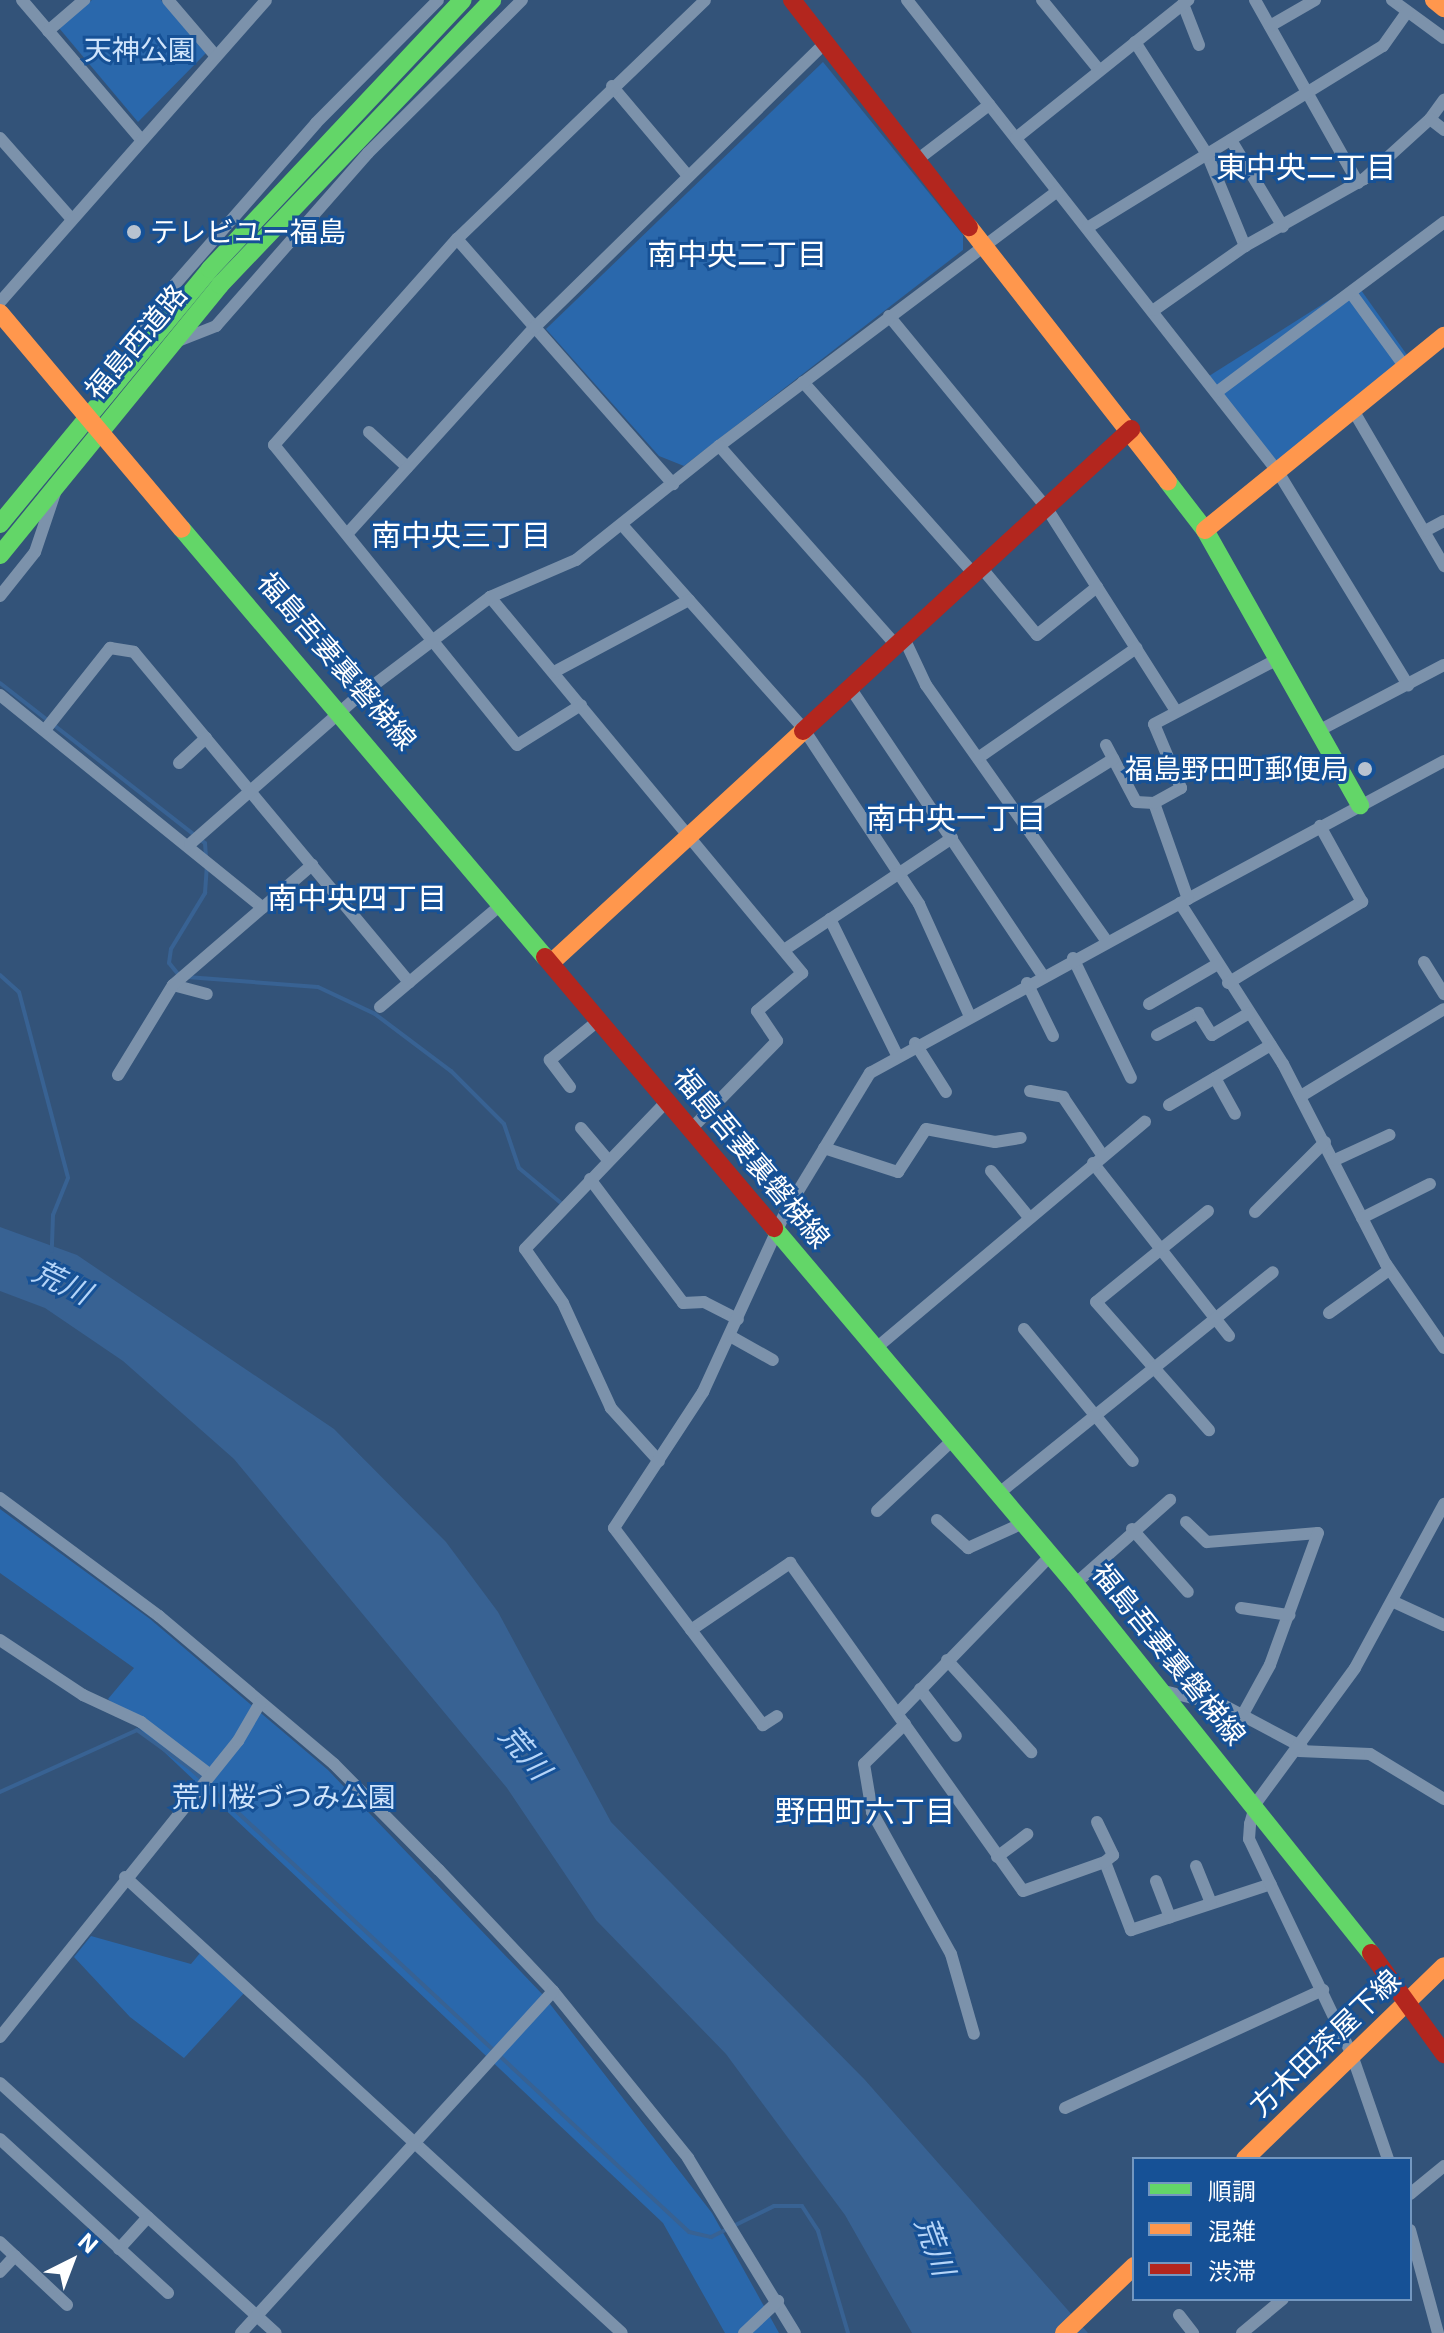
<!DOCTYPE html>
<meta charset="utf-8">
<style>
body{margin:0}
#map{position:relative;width:1444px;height:2333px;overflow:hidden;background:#335379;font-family:Inter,"Noto Sans JP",sans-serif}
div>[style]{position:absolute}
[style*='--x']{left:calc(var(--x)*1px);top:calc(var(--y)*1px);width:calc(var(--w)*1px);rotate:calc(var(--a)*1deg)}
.green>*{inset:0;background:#2a68ac}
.water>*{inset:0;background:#386293}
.stream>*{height:4px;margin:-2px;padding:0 2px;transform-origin:2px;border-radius:2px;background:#386293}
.street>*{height:12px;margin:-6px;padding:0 6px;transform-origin:6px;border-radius:6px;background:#7c92ab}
.fast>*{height:18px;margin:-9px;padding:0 9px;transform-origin:9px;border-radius:9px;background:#63d668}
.slow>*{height:18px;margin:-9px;padding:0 9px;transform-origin:9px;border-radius:9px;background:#ff974d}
.jam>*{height:18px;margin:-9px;padding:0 9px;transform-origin:9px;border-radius:9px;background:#b3261e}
.dots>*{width:22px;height:22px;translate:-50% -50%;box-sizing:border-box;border:4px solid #165196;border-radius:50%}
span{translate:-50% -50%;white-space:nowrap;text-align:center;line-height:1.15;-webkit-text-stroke:6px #165196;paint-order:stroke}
.park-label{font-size:28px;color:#cfe4fc}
.poi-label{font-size:28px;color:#fff}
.left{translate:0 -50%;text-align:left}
.right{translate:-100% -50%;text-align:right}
.street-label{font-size:28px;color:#fff}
.neighbourhood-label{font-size:30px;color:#fff}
.water-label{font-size:30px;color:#b4d4f8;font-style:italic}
.legend{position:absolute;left:1132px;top:2157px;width:280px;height:144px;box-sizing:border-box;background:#165196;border:2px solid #7397c0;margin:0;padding:10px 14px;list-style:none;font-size:24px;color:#fff}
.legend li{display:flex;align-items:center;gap:16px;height:40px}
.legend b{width:40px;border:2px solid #7397c0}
.north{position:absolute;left:32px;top:2221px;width:80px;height:80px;-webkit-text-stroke:6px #165196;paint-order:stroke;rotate:42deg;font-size:22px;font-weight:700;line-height:32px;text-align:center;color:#fff}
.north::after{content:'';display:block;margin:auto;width:28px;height:36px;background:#fff;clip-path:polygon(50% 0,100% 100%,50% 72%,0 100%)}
</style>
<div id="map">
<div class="green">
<i style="clip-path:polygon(92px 0,161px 0,206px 53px,138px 122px,59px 28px)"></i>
<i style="clip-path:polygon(823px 62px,963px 235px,963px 250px,684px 466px,659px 456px,546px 329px)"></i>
<i style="clip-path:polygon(1356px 283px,1417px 369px,1284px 476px,1209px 376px)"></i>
<i style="clip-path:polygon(0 1509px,150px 1619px,328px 1770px,543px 1995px,712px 2213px,779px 2333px,725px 2333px,663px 2223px,108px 1699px,134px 1668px,0 1573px)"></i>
<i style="clip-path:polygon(91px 1936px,191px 1964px,201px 1952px,245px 1992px,184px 2058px,130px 2017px,74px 1957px)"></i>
</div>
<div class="water">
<i style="clip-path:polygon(0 1227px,77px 1255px,334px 1429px,446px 1542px,498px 1612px,611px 1822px,865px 2080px,1088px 2333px,912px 2333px,845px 2215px,726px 2054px,596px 1920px,507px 1788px,234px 1459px,123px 1361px,45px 1308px,0 1291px)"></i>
</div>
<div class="stream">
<i style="--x:0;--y:683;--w:260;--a:38"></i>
<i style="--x:205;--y:843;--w:13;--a:86"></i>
<i style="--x:178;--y:974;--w:14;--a:-129"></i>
<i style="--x:169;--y:963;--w:14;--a:-82"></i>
<i style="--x:171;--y:949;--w:66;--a:-58.7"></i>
<i style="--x:205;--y:893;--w:28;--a:-86"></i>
<i style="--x:0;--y:975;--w:25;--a:42"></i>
<i style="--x:19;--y:992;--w:192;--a:75.2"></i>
<i style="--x:68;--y:1178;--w:40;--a:112"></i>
<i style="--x:53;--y:1215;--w:36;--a:92"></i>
<i style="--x:187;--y:977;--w:131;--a:4.4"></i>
<i style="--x:318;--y:987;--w:63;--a:25.3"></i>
<i style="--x:375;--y:1014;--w:95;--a:36.9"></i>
<i style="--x:451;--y:1071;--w:75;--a:45"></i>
<i style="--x:504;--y:1124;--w:46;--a:71.2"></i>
<i style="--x:519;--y:1168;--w:55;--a:39.8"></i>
<i style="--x:0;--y:1792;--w:150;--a:-24.3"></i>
<i style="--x:137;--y:1730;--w:67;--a:35.8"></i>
<i style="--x:191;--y:1769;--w:680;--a:42.91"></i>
<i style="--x:689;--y:2232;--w:23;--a:13"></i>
<i style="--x:711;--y:2237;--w:70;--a:-26.2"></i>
<i style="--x:774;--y:2206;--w:28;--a:0"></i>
<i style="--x:802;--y:2206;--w:30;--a:57"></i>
<i style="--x:818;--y:2231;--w:106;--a:73.6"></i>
</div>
<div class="street">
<i style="--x:22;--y:0;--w:180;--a:49.5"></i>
<i style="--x:168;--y:0;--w:72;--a:49.5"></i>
<i style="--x:907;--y:0;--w:600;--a:51.83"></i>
<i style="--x:1278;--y:472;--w:250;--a:58.6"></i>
<i style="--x:1042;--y:0;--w:90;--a:50.8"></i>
<i style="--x:1255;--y:0;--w:210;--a:60.6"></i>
<i style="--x:1392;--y:0;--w:64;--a:36.2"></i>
<i style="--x:1183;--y:4;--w:44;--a:68.7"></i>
<i style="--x:1270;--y:26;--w:52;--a:-30"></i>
<i style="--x:48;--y:31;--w:48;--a:-40.7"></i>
<i style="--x:1135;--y:42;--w:133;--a:57.3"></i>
<i style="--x:1207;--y:154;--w:100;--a:67.6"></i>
<i style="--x:612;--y:86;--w:118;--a:49.8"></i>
<i style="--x:1430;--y:119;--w:24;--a:-54"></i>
<i style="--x:0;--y:138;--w:104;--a:48.5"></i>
<i style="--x:1016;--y:138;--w:221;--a:-38.7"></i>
<i style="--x:1231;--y:140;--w:101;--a:59.1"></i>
<i style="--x:917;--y:160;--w:91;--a:-37.4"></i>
<i style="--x:1087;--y:228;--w:347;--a:-31.6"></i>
<i style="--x:1383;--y:46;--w:42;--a:-54.8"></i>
<i style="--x:457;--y:239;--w:327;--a:48.6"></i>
<i style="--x:1351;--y:293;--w:92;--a:53.9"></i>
<i style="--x:0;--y:302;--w:402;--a:-48.6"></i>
<i style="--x:1154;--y:310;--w:111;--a:-35.1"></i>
<i style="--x:1245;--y:246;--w:137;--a:-29.4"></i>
<i style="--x:1364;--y:179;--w:89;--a:-42.3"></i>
<i style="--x:1430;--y:119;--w:18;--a:38"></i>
<i style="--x:889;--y:316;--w:247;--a:50.6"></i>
<i style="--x:1046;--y:507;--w:242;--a:57.5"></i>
<i style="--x:178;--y:341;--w:41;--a:-21.5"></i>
<i style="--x:216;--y:326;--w:230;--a:-48.7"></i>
<i style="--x:368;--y:153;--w:217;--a:-44.8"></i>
<i style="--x:138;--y:354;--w:19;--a:-87"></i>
<i style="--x:139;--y:335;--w:44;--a:-57"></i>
<i style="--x:163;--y:298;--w:232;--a:-48.8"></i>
<i style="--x:316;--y:123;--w:173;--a:-45.2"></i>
<i style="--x:803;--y:382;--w:254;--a:48.3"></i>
<i style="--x:1217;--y:392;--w:284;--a:-36.8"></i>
<i style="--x:1353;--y:410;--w:181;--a:59.7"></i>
<i style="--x:369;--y:432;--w:52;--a:42.6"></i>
<i style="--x:623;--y:526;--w:271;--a:48.3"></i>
<i style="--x:803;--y:728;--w:211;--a:56.6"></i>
<i style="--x:919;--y:904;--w:121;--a:65.6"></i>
<i style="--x:1425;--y:531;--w:21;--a:-28"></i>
<i style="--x:348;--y:533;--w:277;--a:-47.8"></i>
<i style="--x:534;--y:328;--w:407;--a:-44.4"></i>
<i style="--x:980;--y:566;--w:89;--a:50.4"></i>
<i style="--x:1037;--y:635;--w:77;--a:-38.7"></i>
<i style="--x:0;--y:596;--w:56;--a:-51.5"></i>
<i style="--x:35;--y:552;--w:65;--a:-71.3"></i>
<i style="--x:490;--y:597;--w:489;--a:50.3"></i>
<i style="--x:802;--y:973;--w:59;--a:139.8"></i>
<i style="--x:757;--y:1011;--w:36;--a:56"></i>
<i style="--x:777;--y:1041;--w:123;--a:134.3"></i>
<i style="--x:903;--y:636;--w:54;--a:64.9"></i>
<i style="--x:926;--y:685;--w:312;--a:54.8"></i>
<i style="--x:895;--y:644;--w:265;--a:-131.6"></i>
<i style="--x:719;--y:446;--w:423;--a:-37"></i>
<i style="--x:554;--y:672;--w:153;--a:-28.1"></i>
<i style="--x:849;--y:686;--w:347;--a:56.2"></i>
<i style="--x:0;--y:695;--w:338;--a:39"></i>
<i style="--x:581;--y:705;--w:75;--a:148"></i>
<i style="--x:517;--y:745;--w:386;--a:-129"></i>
<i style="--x:274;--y:445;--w:276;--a:-48.4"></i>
<i style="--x:457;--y:239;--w:344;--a:-43.9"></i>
<i style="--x:45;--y:730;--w:105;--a:-51.6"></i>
<i style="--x:110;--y:648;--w:24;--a:9"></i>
<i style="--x:134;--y:652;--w:430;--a:50.2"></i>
<i style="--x:1320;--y:730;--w:140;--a:-27.7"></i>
<i style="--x:1106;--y:745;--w:64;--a:62.2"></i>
<i style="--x:1136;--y:802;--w:18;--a:3"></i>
<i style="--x:978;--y:758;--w:193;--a:-34.8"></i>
<i style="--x:1444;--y:761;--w:300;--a:151.7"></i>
<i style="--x:1180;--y:903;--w:191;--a:57.4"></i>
<i style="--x:1283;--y:1064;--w:225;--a:62.8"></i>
<i style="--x:1386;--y:1264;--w:102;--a:55.4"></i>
<i style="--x:179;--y:763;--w:37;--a:-43"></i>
<i style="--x:1020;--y:817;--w:110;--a:-31.9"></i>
<i style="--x:190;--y:844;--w:218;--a:-41.3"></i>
<i style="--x:354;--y:700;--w:171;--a:-37.1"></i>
<i style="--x:490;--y:597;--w:94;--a:-23.3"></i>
<i style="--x:576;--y:560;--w:183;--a:-38.6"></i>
<i style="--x:1188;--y:899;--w:102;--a:-109.5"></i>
<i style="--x:1154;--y:803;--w:31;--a:-29"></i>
<i style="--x:1181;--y:788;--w:69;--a:-112.9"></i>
<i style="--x:1154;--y:724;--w:140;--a:-27.7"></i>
<i style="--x:830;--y:919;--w:149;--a:63.8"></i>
<i style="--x:784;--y:950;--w:202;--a:-33.7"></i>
<i style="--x:1073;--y:958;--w:133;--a:64.2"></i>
<i style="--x:1424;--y:962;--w:38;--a:58"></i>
<i style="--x:1027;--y:983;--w:59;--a:63.9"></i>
<i style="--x:1228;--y:983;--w:157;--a:-31.2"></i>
<i style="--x:1362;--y:902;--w:87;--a:-118.9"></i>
<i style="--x:173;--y:985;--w:35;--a:15"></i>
<i style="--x:1149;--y:1004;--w:78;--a:-30.2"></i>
<i style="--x:380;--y:1007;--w:160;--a:-40.2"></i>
<i style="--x:1157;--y:1035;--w:47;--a:-28.2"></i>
<i style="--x:1198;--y:1013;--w:26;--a:58"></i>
<i style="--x:1212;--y:1035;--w:43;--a:-30.7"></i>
<i style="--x:915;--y:1043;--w:58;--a:57.7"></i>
<i style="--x:118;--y:1075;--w:105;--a:-58.6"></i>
<i style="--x:173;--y:985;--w:184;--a:-40.8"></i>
<i style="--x:1215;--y:1078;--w:41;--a:60.9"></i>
<i style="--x:570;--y:1087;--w:34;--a:-127"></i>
<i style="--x:550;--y:1060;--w:63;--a:-39.2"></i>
<i style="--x:1030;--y:1091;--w:34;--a:10"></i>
<i style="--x:1063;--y:1097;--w:71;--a:55.9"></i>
<i style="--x:1301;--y:1096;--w:167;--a:-31.3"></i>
<i style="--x:1169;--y:1105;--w:118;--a:-30.5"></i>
<i style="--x:581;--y:1128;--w:42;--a:49.8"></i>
<i style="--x:824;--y:1148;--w:78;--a:18"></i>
<i style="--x:898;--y:1172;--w:51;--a:-56.9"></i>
<i style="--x:926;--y:1129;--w:70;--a:10.7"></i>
<i style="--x:995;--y:1142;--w:26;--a:-9"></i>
<i style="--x:1335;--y:1160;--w:60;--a:-24.8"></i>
<i style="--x:1093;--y:1163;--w:220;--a:51.8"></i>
<i style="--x:991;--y:1171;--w:58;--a:50.6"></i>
<i style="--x:590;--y:1179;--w:155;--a:53.1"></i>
<i style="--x:683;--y:1303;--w:21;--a:-3"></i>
<i style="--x:704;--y:1302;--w:38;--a:27"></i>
<i style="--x:1208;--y:1211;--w:144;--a:140.9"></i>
<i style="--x:1096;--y:1302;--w:171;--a:48.6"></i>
<i style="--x:1255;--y:1212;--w:99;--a:-45"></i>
<i style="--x:1362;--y:1218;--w:76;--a:-26.6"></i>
<i style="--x:1329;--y:1313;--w:74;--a:-35.6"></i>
<i style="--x:1024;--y:1329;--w:171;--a:50.5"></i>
<i style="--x:730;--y:1336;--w:49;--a:29.2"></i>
<i style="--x:875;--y:1349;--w:353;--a:-40.1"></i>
<i style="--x:659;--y:1461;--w:72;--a:-132.2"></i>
<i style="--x:611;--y:1408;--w:115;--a:-114.6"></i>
<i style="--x:563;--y:1303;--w:66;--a:-125.1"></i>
<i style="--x:525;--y:1249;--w:205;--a:-46.2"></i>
<i style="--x:998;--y:1494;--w:353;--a:-38.9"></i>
<i style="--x:0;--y:1498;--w:198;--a:36.6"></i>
<i style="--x:159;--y:1616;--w:229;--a:40.2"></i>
<i style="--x:334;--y:1764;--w:149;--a:45.3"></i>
<i style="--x:439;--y:1870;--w:166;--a:46.7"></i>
<i style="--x:553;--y:1991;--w:215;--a:51"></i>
<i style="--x:688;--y:2158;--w:205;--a:58.6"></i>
<i style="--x:877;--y:1511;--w:104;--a:-43.1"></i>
<i style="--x:937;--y:1520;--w:42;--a:42.1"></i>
<i style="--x:968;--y:1548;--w:60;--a:-24.4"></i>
<i style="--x:1186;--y:1522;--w:29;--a:44"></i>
<i style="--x:1207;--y:1542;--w:111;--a:-4.6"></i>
<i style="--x:1318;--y:1533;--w:140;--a:110"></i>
<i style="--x:1270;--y:1665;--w:58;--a:118.8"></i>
<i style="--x:1132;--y:1529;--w:84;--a:48.4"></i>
<i style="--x:1075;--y:1584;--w:127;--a:-41.5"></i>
<i style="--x:1394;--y:1602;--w:55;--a:24.7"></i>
<i style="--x:1241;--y:1608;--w:49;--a:8.3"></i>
<i style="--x:691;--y:1630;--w:120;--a:-34.1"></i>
<i style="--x:790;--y:1563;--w:402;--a:54.6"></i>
<i style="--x:1023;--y:1891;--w:87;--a:-19.5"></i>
<i style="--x:1105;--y:1862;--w:73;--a:69.1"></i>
<i style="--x:1131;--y:1930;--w:147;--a:-18.2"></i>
<i style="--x:0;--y:1640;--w:100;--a:33.5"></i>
<i style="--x:83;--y:1695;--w:64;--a:25"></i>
<i style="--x:141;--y:1722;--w:84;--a:37.3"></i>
<i style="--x:947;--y:1660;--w:125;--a:47.6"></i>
<i style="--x:920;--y:1689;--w:59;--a:52.5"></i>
<i style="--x:1164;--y:1691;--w:63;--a:13.8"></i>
<i style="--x:1225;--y:1706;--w:87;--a:28"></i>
<i style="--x:900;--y:1711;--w:217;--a:-45.9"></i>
<i style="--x:777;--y:1716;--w:17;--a:147"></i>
<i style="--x:763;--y:1725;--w:247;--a:-127.1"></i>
<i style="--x:614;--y:1528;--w:163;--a:-56.8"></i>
<i style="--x:703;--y:1392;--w:199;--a:-65.4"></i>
<i style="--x:786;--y:1211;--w:162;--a:-58.7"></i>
<i style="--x:870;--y:1073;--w:354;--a:-28.7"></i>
<i style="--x:905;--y:1724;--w:57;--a:135.7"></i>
<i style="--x:864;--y:1764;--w:49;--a:80.5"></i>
<i style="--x:872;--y:1812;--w:162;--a:60.9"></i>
<i style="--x:951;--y:1954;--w:83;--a:74"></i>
<i style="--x:1299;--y:1751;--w:71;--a:2.4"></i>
<i style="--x:1370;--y:1754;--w:87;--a:31.3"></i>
<i style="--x:1097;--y:1822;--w:37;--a:64"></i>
<i style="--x:1113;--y:1855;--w:11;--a:139"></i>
<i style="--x:997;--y:1857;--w:38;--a:-37"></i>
<i style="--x:1196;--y:1866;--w:40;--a:68"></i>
<i style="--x:125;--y:1877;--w:674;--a:42.54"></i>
<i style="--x:1156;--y:1881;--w:39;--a:69"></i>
<i style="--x:0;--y:2037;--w:380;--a:-51.2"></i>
<i style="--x:238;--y:1741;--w:44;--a:-59.9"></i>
<i style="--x:0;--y:2083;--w:372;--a:42.2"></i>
<i style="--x:1065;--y:2108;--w:284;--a:-24.6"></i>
<i style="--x:0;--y:2139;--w:228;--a:42.5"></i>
<i style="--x:1388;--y:2159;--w:110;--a:-109.1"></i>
<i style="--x:1352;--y:2055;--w:239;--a:-115.5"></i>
<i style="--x:1249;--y:1839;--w:15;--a:-86"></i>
<i style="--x:1250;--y:1824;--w:22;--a:-74"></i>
<i style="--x:1256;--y:1803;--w:167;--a:-53.7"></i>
<i style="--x:1355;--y:1668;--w:187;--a:-61.5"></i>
<i style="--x:1410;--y:2194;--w:44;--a:-39.5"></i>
<i style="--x:1410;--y:2230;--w:107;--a:74.8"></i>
<i style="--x:0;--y:2242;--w:92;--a:43.2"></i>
<i style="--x:119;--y:2249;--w:43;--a:-47.8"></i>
<i style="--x:0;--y:2272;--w:22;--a:-47"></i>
<i style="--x:1179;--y:2315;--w:23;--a:52"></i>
<i style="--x:241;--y:2333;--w:463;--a:-47.6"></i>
<i style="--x:744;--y:2333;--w:47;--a:-43.3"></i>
<i style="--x:1242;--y:2333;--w:53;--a:-39.7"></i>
</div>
<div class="fast">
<i style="--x:1168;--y:482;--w:61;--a:52.4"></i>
<i style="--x:1205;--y:530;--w:316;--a:60.6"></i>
<i style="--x:0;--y:524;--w:330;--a:-50.5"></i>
<i style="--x:210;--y:269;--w:369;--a:-46.8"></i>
<i style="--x:182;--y:529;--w:561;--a:49.7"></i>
<i style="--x:0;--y:555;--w:348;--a:-50.8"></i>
<i style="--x:220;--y:285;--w:394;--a:-46.3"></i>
<i style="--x:774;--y:1228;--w:466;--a:49.8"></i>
<i style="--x:1075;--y:1584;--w:473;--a:51.3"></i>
</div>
<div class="slow">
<i style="--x:1434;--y:0;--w:13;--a:39"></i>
<i style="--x:969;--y:227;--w:323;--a:52"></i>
<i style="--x:0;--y:313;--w:282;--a:49.9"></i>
<i style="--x:1205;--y:530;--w:308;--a:-39.1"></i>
<i style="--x:552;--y:962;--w:341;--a:-42.6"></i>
<i style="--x:1245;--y:2159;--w:277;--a:-44.1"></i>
<i style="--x:1064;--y:2333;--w:97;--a:-43.7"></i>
</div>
<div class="jam">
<i style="--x:792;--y:0;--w:288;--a:52.1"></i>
<i style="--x:803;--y:731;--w:446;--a:-42.6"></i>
<i style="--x:545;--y:957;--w:355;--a:49.8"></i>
<i style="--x:1371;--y:1953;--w:125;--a:54.1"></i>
</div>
<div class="dots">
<i style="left:134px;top:232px;background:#b8c3d0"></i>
<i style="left:1365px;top:769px;background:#b8c3d0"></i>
</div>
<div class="park-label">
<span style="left:140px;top:50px">天神公園</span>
<span style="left:284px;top:1797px">荒川桜づつみ公園</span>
</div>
<div class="poi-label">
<span class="left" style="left:150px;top:232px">テレビユー福島</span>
<span class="right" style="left:1349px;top:769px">福島野田町郵便局</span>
</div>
<div class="street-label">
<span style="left:136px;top:342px;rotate:-50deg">福島西道路</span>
<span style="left:337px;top:661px;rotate:49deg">福島吾妻裏磐梯線</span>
<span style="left:752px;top:1158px;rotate:50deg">福島吾妻裏磐梯線</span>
<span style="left:1169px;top:1654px;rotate:51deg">福島吾妻裏磐梯線</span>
<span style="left:1325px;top:2043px;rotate:-44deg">方木田茶屋下線</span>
</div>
<div class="neighbourhood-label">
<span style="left:1306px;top:167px">東中央二丁目</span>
<span style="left:737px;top:254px">南中央二丁目</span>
<span style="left:461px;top:535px">南中央三丁目</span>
<span style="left:956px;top:818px">南中央一丁目</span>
<span style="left:357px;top:898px">南中央四丁目</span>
<span style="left:865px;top:1811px">野田町六丁目</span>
</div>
<div class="water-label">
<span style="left:62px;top:1282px;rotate:26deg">荒川</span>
<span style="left:525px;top:1752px;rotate:50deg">荒川</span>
<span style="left:935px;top:2246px;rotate:70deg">荒川</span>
</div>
<ul class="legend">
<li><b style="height:10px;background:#63d668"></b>順調</li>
<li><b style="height:10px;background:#ff974d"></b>混雑</li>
<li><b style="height:10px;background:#b3261e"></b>渋滞</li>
</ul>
<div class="north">N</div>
</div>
